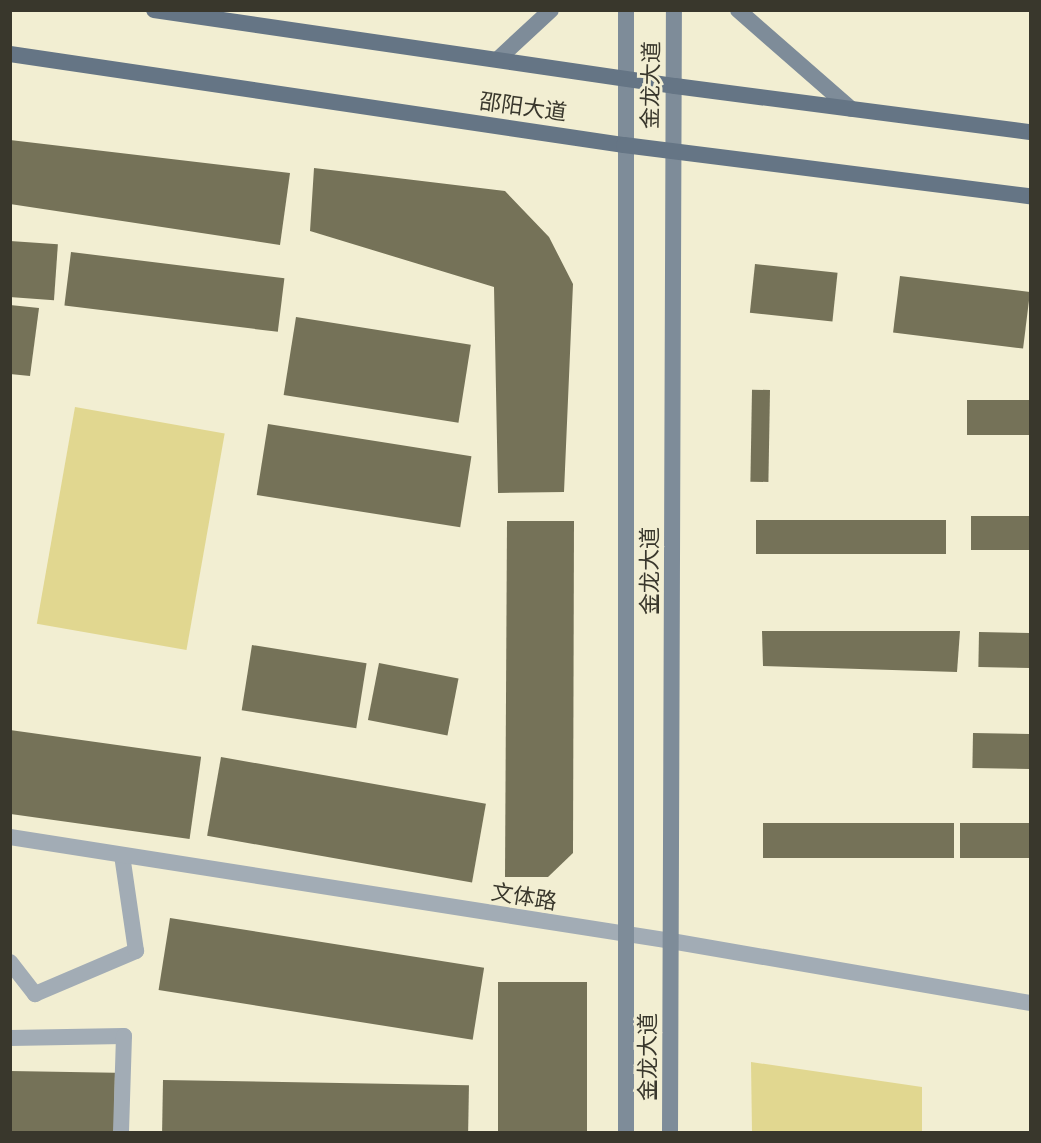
<!DOCTYPE html>
<meta charset="utf-8">
<style>
body{margin:0}
#map{position:relative;width:1041px;height:1143px;overflow:hidden;background:#f2eed2;font-family:Figtree,"Noto Sans SC",sans-serif}
div>[style]{position:absolute}
[style*='--x']{left:calc(var(--x)*1px);top:calc(var(--y)*1px);width:calc(var(--w)*1px);rotate:calc(var(--a)*1deg)}
.green>*{inset:0;background:#e1d790;transform-origin:0 0}
.building>*{inset:0;background:#757258;transform-origin:0 0}
.minor>*{height:16px;margin:-8px;padding:0 8px;transform-origin:8px;border-radius:8px;background:#a2acb5}
.tertiary>*{height:16px;margin:-8px;padding:0 8px;transform-origin:8px;border-radius:8px;background:#a2acb5}
.secondary>*{height:16px;margin:-8px;padding:0 8px;transform-origin:8px;border-radius:8px;background:#7e8c99}
.primary>*{height:16px;margin:-8px;padding:0 8px;transform-origin:8px;border-radius:8px;background:#657585}
span{translate:-50% -50%;white-space:nowrap;text-align:center;line-height:1.15;-webkit-text-stroke:6px #f2eed2;paint-order:stroke}
.street-label{font-size:22px;color:#39372c}
.frame{position:absolute;inset:0;border:12px solid #39372c;pointer-events:none}
</style>
<div id="map">
<div class="green">
<i style="left:75px;top:407px;width:152px;height:220px;rotate:10deg"></i>
<i style="clip-path:polygon(751px 1062px,922px 1087px,922px 1132px,752px 1132px)"></i>
</div>
<div class="building">
<i style="clip-path:polygon(10px 140px,290px 173px,280px 245px,10px 204px)"></i>
<i style="clip-path:polygon(314px 168px,505px 191px,549px 237px,573px 284px,564px 492px,498px 493px,494px 287px,310px 231px)"></i>
<i style="left:10px;top:241px;width:48px;height:56px;rotate:4deg"></i>
<i style="left:71px;top:252px;width:215px;height:54px;rotate:7deg"></i>
<i style="left:755px;top:264px;width:83px;height:49px;rotate:6deg"></i>
<i style="left:900px;top:276px;width:131px;height:57px;rotate:7deg"></i>
<i style="clip-path:polygon(10px 305px,39px 308px,30px 376px,10px 374px)"></i>
<i style="left:296px;top:317px;width:177px;height:79px;rotate:9deg"></i>
<i style="left:770px;top:390px;width:92px;height:18px;rotate:91deg"></i>
<i style="left:967px;top:400px;width:63px;height:35px"></i>
<i style="left:268px;top:424px;width:206px;height:72px;rotate:9deg"></i>
<i style="left:971px;top:516px;width:59px;height:34px"></i>
<i style="left:756px;top:520px;width:190px;height:34px"></i>
<i style="clip-path:polygon(507px 521px,574px 521px,573px 853px,548px 877px,505px 877px)"></i>
<i style="clip-path:polygon(762px 631px,960px 631px,957px 672px,763px 666px)"></i>
<i style="left:979px;top:632px;width:51px;height:35px;rotate:1deg"></i>
<i style="left:252px;top:645px;width:116px;height:66px;rotate:9deg"></i>
<i style="left:379px;top:663px;width:81px;height:58px;rotate:11deg"></i>
<i style="left:10px;top:730px;width:193px;height:83px;rotate:8deg"></i>
<i style="left:973px;top:733px;width:57px;height:35px;rotate:1deg"></i>
<i style="left:221px;top:757px;width:269px;height:80px;rotate:10deg"></i>
<i style="left:763px;top:823px;width:191px;height:35px"></i>
<i style="left:960px;top:823px;width:70px;height:35px"></i>
<i style="left:170px;top:918px;width:318px;height:73px;rotate:9deg"></i>
<i style="left:587px;top:982px;width:150px;height:89px;rotate:90deg"></i>
<i style="left:10px;top:1071px;width:105px;height:61px;rotate:1deg"></i>
<i style="left:163px;top:1080px;width:306px;height:52px;rotate:1deg"></i>
</div>
<div class="minor">
<i style="--x:10;--y:962;--w:41;--a:52"></i>
<i style="--x:35;--y:994;--w:110;--a:-23.1"></i>
<i style="--x:136;--y:951;--w:97;--a:-98.3"></i>
<i style="--x:10;--y:1038;--w:114;--a:-1"></i>
<i style="--x:124;--y:1036;--w:96;--a:91.8"></i>
</div>
<div class="tertiary">
<i style="--x:10;--y:837;--w:669;--a:8.94"></i>
<i style="--x:671;--y:941;--w:364;--a:9.8"></i>
</div>
<div class="secondary">
<i style="--x:626;--y:10;--w:1122;--a:90"></i>
<i style="--x:738;--y:10;--w:150;--a:41.2"></i>
<i style="--x:498;--y:59;--w:72;--a:-42.8"></i>
<i style="--x:670;--y:1132;--w:1122;--a:-89.8"></i>
</div>
<div class="primary">
<i style="--x:154;--y:10;--w:527;--a:8.3"></i>
<i style="--x:675;--y:86;--w:358;--a:7.4"></i>
<i style="--x:10;--y:54;--w:621;--a:8.43"></i>
<i style="--x:624;--y:145;--w:409;--a:7.2"></i>
</div>
<div class="street-label">
<span style="left:651px;top:85px;rotate:-89deg">金龙大道</span>
<span style="left:523px;top:107px;rotate:8deg">邵阳大道</span>
<span style="left:650px;top:571px;rotate:-90deg">金龙大道</span>
<span style="left:524px;top:897px;rotate:9deg">文体路</span>
<span style="left:648px;top:1057px;rotate:-90deg">金龙大道</span>
</div>
<div class="frame"></div>
</div>
